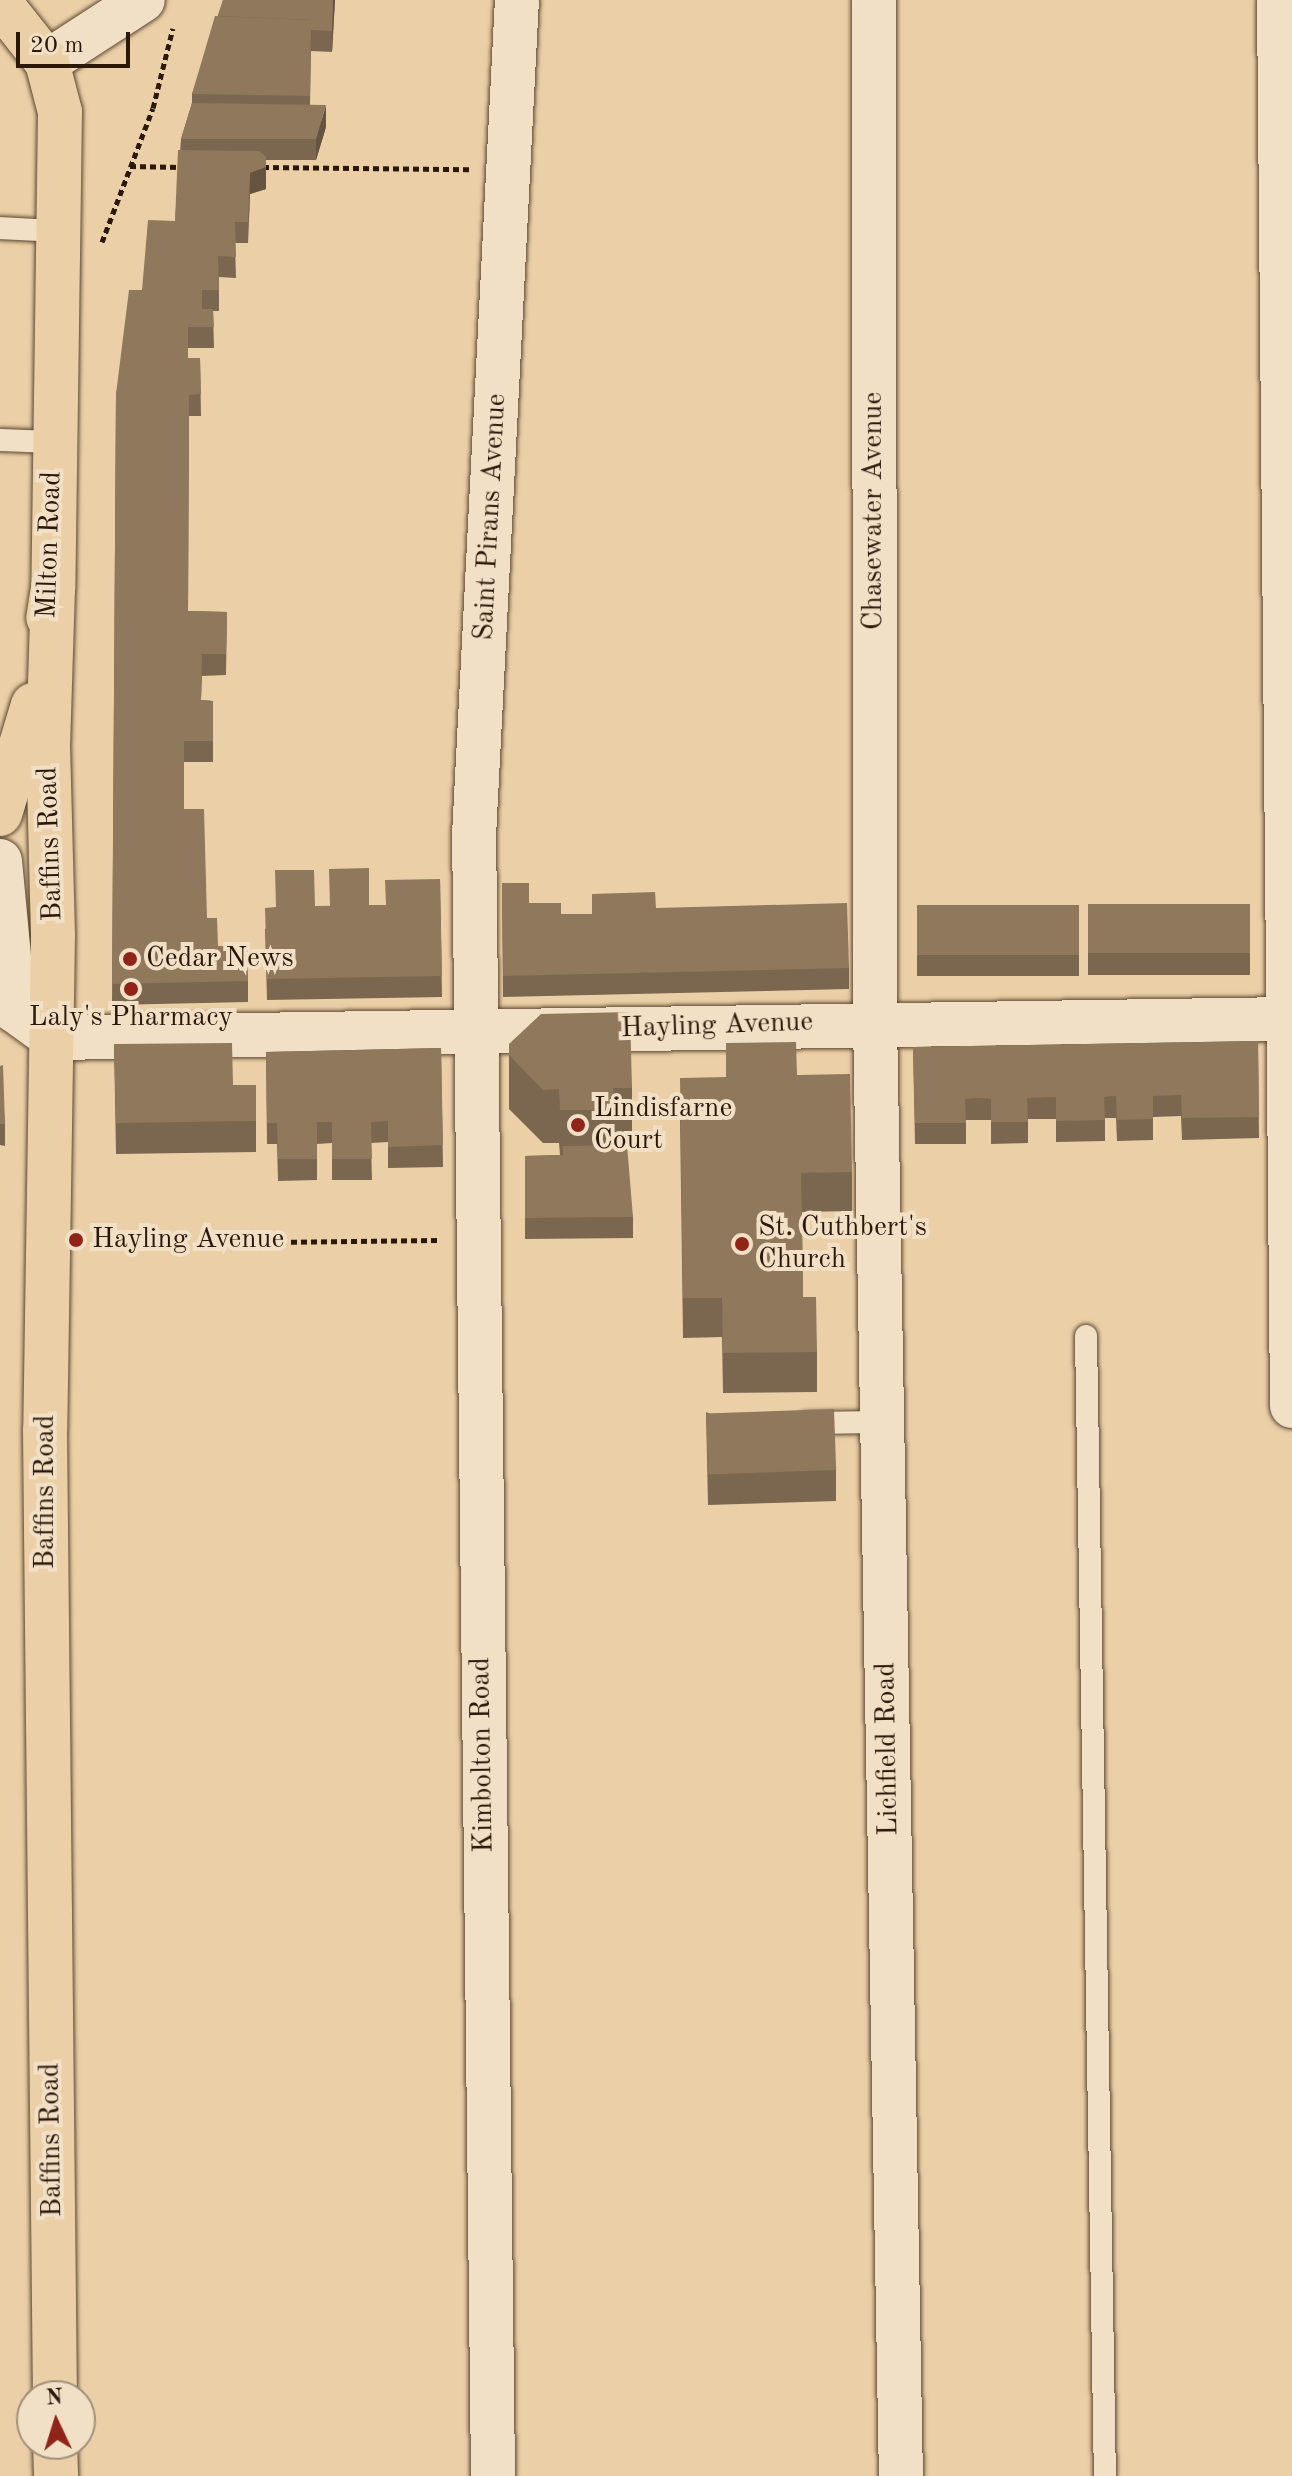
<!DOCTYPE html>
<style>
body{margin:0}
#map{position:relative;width:1292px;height:2476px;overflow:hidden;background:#ebd0a7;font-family:"Old Standard TT",serif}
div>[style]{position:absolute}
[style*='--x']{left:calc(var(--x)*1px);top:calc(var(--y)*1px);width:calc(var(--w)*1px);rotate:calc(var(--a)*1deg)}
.path>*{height:5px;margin-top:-2.5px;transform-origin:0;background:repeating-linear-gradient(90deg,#2b180a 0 6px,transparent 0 10px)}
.roads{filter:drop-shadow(0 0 2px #5b4631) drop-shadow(0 0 2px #5b4631)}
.lane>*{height:22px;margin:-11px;padding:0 11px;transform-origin:11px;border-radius:11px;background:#f2e0c6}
.street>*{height:44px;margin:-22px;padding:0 22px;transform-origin:22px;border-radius:22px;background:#f2e0c6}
.primary>*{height:44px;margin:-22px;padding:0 22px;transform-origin:22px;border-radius:22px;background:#ebd0a7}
.wall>*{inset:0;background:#7b674f;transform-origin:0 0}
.shaded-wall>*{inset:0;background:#645440}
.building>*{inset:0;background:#8f785c;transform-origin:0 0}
.dots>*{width:22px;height:22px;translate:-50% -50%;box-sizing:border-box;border:4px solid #f2e0c6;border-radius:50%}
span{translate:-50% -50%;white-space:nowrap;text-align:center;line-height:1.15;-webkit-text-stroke:8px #f2e0c6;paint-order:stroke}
.street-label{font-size:28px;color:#2b180a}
.poi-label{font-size:28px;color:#2b180a}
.left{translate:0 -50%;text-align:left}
.north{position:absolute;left:16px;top:2380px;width:80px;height:80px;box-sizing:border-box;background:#f2e0c6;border:2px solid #a2907b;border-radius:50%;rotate:356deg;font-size:22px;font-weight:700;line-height:32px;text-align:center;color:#2b180a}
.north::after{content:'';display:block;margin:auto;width:28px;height:36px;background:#8f2418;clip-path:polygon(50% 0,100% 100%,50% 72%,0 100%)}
.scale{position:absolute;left:16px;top:32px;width:114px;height:36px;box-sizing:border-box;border:4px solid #2b180a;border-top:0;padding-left:10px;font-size:24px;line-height:28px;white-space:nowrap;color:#2b180a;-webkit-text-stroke:6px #f2e0c6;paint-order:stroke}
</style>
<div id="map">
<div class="path">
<i style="--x:130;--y:166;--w:51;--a:1.1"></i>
<i style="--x:263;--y:167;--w:206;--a:0.6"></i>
<i style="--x:102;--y:242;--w:143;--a:-69.2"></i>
<i style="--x:153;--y:108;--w:82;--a:-76"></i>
<i style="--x:271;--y:1242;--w:167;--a:-0.7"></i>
</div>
<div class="roads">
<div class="lane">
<i style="--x:0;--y:228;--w:58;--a:3"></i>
<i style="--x:0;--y:440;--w:53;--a:2.2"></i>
<i style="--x:1086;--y:1336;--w:1140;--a:89.05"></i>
<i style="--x:807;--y:1423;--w:75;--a:-0.8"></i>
</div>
<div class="street">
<i style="--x:874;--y:0;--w:1021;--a:89.94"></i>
<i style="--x:875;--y:1021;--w:1455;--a:88.98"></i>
<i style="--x:1279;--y:0;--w:1406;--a:89.47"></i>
<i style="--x:47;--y:62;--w:114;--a:-32.9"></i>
<i style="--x:0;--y:861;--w:150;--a:84.6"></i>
<i style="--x:14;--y:1010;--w:48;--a:35.7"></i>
<i style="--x:53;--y:1038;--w:1239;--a:-0.88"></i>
<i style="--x:493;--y:2476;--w:1640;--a:-90.66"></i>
<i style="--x:474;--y:836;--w:837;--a:-87.06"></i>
</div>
<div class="primary">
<i style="--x:0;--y:3;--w:75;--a:51.5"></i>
<i style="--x:47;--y:62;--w:52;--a:75.4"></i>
<i style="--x:60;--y:112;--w:476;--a:90.8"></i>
<i style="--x:53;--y:588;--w:30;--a:99"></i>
<i style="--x:53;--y:588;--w:156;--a:91.8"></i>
<i style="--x:48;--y:744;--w:192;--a:88.5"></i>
<i style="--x:53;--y:936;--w:494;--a:90.9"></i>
<i style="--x:45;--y:1430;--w:966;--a:89.41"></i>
<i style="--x:0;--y:814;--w:114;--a:-73.2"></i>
<i style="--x:55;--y:2444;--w:32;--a:88"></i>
</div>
</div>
<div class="wall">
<i style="clip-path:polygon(223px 0,335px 0,332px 52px,311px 51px,310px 105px,326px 127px,316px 160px,266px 160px,266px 189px,250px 194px,248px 243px,235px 243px,236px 278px,219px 277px,219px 311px,213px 311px,214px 348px,188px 348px,188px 358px,200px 358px,201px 416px,189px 416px,188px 611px,227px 612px,226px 675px,202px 676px,201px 700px,213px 701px,213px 762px,184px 762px,184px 809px,207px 918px,218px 946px,248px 946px,248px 1002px,112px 1005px,116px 394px,142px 290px,175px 221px,181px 139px,192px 103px,192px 94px)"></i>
<i style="clip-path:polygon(440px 879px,442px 997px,267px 1000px,265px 929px,315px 906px,386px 905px)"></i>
<i style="clip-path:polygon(502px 883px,529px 903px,561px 914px,592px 914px,656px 908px,849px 968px,849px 989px,503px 997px)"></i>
<i style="left:1250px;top:904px;width:71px;height:162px;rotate:90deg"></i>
<i style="left:1079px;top:905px;width:71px;height:162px;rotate:90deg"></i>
<i style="clip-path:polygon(1258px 1041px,1259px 1138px,1182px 1140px,1181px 1116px,1153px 1117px,1153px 1140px,1117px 1141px,1116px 1118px,1105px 1118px,1105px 1141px,1056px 1142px,1056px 1119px,1028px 1119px,1028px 1143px,991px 1144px,991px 1120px,966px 1120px,966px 1144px,915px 1144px,913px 1047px)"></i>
<i style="clip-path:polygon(726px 1043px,797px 1075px,852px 1172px,852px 1211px,802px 1212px,803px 1297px,817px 1352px,817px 1392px,723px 1393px,722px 1337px,683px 1338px,680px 1118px,726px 1077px)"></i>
<i style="clip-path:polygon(114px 1044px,233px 1085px,256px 1085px,256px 1152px,116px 1154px)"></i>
<i style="clip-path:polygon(509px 1044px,632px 1088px,632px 1141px,614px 1141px,614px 1145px,633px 1217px,633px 1238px,525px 1239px,525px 1156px,560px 1155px,559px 1143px,543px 1143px,509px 1109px)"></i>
<i style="clip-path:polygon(441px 1048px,443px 1167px,388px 1168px,388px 1142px,371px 1143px,372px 1180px,332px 1180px,332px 1143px,317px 1144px,317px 1180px,278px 1181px,277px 1144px,267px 1144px,266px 1052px)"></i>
<i style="clip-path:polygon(0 1066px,5px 1124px,5px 1146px,0 1145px)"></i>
<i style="clip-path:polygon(706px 1412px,836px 1470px,836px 1501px,708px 1505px)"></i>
</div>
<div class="shaded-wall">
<i style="clip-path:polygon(333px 0,335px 0,332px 52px,332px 31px)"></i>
<i style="clip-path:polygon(326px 105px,326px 127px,316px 160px,316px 139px)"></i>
<i style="clip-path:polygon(266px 157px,266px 189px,250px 194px,248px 243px,250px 173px)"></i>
</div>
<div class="building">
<i style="clip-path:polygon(223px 0,333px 0,332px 31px,311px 30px,311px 20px,218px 16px)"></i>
<i style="clip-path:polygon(215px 16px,311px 20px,310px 96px,192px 94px)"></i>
<i style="clip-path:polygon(192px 103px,326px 105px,316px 139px,181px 139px)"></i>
<i style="clip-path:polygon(178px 150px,259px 151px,266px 157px,266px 167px,250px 173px,248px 222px,235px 222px,236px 257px,218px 256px,219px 290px,202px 290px,202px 309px,213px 309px,214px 327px,188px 327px,188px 358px,200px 358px,201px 394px,189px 395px,188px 611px,227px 612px,226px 654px,202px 654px,201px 700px,213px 701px,213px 741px,184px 741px,184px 809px,204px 809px,207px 918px,217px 918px,218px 946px,248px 946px,248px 981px,112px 984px,116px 394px,129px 290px,142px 290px,148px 220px,175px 221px)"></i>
<i style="clip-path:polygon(369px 868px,369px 905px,386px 905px,385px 880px,440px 879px,442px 976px,267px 979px,265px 908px,276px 907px,275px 870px,314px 870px,315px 906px,330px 906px,329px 869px)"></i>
<i style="clip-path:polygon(502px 883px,529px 883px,529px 903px,561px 903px,561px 914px,592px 914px,592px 894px,655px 892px,656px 908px,847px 903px,849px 968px,503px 976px)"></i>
<i style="left:1250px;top:904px;width:49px;height:162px;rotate:90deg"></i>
<i style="left:1079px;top:905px;width:50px;height:162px;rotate:90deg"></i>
<i style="clip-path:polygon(630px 1012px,632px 1088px,613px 1088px,614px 1110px,560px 1110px,559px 1089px,543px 1090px,509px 1055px,509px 1044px,541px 1014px)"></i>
<i style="clip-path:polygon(1258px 1041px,1259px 1117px,1182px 1118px,1181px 1095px,1153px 1096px,1153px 1119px,1117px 1120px,1116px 1096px,1104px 1097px,1105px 1120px,1056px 1121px,1056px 1097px,1027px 1098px,1028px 1122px,991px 1122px,991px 1099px,979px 1098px,965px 1099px,966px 1123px,915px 1123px,913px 1047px)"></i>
<i style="clip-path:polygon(796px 1042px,797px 1075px,850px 1074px,852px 1172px,801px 1173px,803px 1297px,816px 1297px,817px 1352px,723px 1353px,722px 1298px,683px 1298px,680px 1078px,726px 1077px,726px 1043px)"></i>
<i style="clip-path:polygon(232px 1043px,233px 1085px,256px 1085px,256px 1121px,116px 1123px,114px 1044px)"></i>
<i style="clip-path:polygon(441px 1048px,443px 1145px,388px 1147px,388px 1121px,371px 1122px,372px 1159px,332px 1159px,332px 1122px,317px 1122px,317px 1159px,278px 1159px,277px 1123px,267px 1123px,266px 1052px)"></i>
<i style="clip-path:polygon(3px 1065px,5px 1124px,0 1124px,0 1066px)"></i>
<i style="clip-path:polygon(627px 1145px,633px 1217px,525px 1218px,525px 1156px,563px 1155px,563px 1146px)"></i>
<i style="left:834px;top:1409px;width:61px;height:128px;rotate:88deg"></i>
</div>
<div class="dots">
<i style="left:130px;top:959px;background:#8f2418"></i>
<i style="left:131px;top:989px;background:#8f2418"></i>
<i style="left:578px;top:1125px;background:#8f2418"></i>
<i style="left:76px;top:1240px;background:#8f2418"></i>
<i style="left:742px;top:1244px;background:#8f2418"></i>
</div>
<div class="street-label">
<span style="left:874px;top:511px;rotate:-90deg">Chasewater Avenue</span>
<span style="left:491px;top:517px;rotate:-87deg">Saint Pirans Avenue</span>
<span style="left:50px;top:545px;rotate:-88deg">Milton Road</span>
<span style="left:51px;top:844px;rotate:-92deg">Baffins Road</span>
<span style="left:717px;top:1026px;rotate:-2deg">Hayling Avenue</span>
<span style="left:46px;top:1492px;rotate:-90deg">Baffins Road</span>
<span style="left:888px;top:1749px;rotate:-91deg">Lichfield Road</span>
<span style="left:483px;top:1755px;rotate:-91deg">Kimbolton Road</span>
<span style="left:52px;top:2140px;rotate:-91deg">Baffins Road</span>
</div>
<div class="poi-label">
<span class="left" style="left:146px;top:959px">Cedar News</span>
<span style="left:131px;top:1018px">Laly's Pharmacy</span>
<span class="left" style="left:594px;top:1125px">Lindisfarne<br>Court</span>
<span class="left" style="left:758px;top:1244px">St. Cuthbert's<br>Church</span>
<span class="left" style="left:92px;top:1240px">Hayling Avenue</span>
</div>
<div class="north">N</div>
<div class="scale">20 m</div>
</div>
